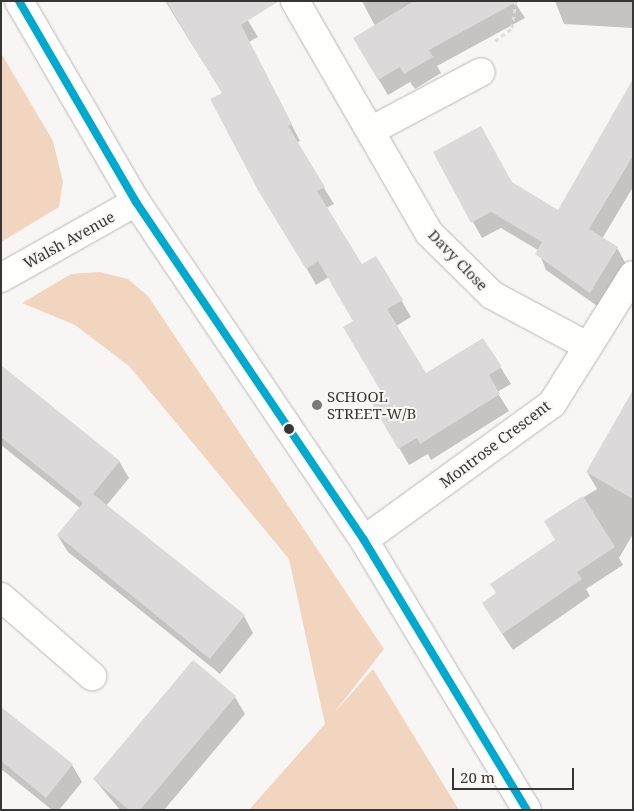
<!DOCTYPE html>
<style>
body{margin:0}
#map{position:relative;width:634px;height:811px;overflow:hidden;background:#f8f6f4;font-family:"Noto Serif",serif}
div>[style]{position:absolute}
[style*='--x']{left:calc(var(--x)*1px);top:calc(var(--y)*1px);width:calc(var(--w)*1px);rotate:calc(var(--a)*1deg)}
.green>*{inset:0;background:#f1d5be}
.shadow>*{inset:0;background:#0003}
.building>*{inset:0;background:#dbd9da}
.path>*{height:3px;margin-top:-1.5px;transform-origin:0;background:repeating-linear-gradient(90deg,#dedede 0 4px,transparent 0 8px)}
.roads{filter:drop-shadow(0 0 1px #b9b7b6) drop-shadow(0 0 1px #b9b7b6)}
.street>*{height:28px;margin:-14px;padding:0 14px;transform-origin:14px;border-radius:14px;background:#fefefd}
.bus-1>*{height:8px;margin:-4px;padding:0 4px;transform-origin:4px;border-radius:4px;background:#00a9ce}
.dots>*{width:14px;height:14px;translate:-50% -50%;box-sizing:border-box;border:2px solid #f9f6f3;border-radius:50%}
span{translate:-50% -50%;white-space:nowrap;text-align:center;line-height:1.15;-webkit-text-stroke:4px #f9f6f3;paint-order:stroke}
.street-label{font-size:15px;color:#373635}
.poi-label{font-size:15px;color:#373635}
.left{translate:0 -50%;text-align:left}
.frame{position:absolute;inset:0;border:2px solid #373635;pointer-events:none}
.scale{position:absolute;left:452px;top:768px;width:122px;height:22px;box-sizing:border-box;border:2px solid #373635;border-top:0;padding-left:6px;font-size:15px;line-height:18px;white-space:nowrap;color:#373635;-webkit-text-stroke:4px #f9f6f3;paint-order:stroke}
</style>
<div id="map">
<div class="green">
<i style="clip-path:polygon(1px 53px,53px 141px,63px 182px,59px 207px,1px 242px)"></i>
<i style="clip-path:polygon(99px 272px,128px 279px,148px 296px,384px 649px,334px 713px,373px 669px,459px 810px,249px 810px,325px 724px,289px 559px,129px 366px,75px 325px,22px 303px,71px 274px)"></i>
</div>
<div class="shadow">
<i style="clip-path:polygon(165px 1px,236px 1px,258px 37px,249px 42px,300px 141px,296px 143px,334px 204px,326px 208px,362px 265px,376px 257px,411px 317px,396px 326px,425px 375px,483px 339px,511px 384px,497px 392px,509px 411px,431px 460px,428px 454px,409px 465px,372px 401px,383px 394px,355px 322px,329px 277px,316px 285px,212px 100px,223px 94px)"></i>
<i style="clip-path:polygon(362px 1px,514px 1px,525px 18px,437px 66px,441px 73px,415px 89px,410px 82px,388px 95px,354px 39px,375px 26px)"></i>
<i style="clip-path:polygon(555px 1px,633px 1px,633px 28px,564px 24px)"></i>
<i style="clip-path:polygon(633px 81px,633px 187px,602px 239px,617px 248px,626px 264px,600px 308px,546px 270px,538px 250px,501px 228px,482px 238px,473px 222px,512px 184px,559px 212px)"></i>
<i style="clip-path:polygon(1px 367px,119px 461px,129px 478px,106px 506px,244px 616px,253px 633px,220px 674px,68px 552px,58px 536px,80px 508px,1px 445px)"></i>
<i style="clip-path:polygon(633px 439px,633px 534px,619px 558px,623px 565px,586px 589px,590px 596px,513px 650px,493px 620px,498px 594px,557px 540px,545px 521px,597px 489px,587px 472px)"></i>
<i style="clip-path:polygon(193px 662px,235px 697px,245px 714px,164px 810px,120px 810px,94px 779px)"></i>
<i style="clip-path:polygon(1px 708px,72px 765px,82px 782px,59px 810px,52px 810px,1px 769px)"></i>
</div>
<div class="building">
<i style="clip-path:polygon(166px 1px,279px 1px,241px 25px,292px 124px,288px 126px,325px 187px,317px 191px,362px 264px,376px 256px,403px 300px,387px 309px,426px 373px,483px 338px,502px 367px,489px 375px,500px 394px,420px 444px,417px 438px,398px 449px,370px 400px,382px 393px,343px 327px,353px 321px,318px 261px,306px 269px,259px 192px,210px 99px,222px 93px)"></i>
<i style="clip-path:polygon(414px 1px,518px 1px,429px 50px,433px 57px,404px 74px,400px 67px,378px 80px,353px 38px)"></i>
<i style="clip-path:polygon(633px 79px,633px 156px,589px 229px,618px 247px,590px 293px,535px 254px,542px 242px,491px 212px,471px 223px,433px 152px,481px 126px,512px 182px,558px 210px)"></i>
<i style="clip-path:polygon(1px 365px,120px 461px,93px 494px,245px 615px,210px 659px,57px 535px,83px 503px,1px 437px)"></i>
<i style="clip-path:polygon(633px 390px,633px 499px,586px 472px)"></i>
<i style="clip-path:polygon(583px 496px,615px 547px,577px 572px,582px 579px,502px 634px,482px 603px,496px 593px,490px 584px,555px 540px,544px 521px)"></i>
<i style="clip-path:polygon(193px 660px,236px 696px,140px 810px,129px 810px,93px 779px)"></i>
<i style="clip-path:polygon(1px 707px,73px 764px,46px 798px,1px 761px)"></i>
</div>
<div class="path">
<i style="--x:495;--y:41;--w:21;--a:-37"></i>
<i style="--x:512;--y:28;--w:27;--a:-82"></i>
</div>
<div class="roads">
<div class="street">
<i style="--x:19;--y:1;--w:233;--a:59.8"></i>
<i style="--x:136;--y:202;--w:408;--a:56"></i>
<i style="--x:364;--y:540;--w:315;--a:58.9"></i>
<i style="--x:295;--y:1;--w:268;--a:60"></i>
<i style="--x:429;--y:233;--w:88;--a:44.5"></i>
<i style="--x:492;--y:295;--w:108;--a:28.2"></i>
<i style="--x:372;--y:130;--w:123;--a:-28"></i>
<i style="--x:1;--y:278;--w:155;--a:-29.4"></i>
<i style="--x:364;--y:540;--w:232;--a:-35.9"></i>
<i style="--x:552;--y:404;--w:152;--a:-57.9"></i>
<i style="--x:1;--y:597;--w:121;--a:41"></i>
</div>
</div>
<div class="bus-1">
<i style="--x:19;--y:1;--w:233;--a:59.8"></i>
<i style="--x:136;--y:202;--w:408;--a:56"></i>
<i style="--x:364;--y:540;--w:315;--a:58.9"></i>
</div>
<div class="dots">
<i style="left:317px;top:405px;background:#7b7978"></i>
<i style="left:289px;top:429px;background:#373635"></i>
</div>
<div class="street-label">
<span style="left:69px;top:240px;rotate:-29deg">Walsh Avenue</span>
<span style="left:458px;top:260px;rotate:46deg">Davy Close</span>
<span style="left:495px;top:444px;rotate:-37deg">Montrose Crescent</span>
</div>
<div class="poi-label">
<span class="left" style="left:327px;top:405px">SCHOOL<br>STREET-W/B</span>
</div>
<div class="frame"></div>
<div class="scale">20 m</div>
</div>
